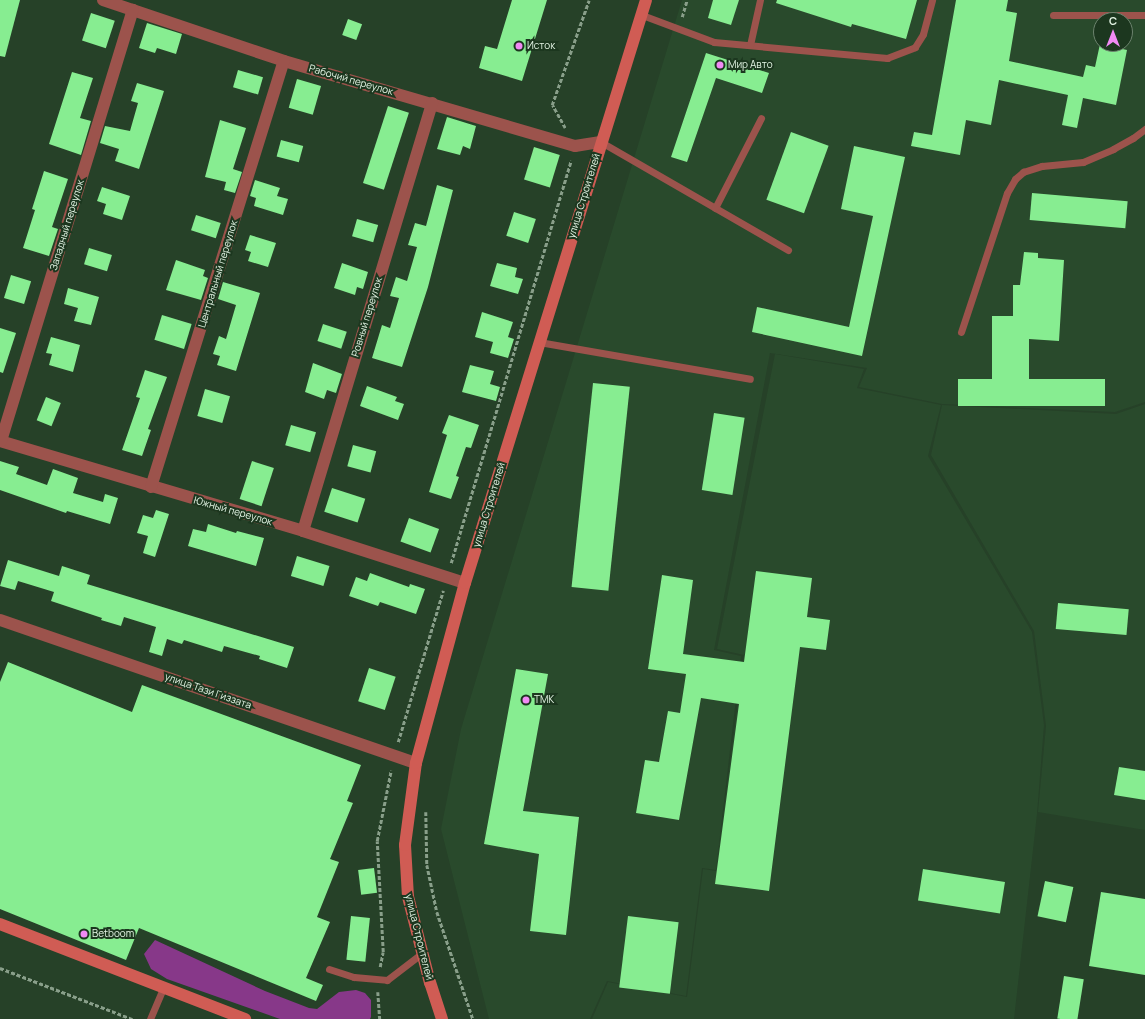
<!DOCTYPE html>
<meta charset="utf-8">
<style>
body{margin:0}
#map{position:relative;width:1145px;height:1019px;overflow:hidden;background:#264128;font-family:Manrope,sans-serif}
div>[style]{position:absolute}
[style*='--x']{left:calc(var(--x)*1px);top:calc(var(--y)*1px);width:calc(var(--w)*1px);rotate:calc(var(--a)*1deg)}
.built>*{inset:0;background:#294a2c}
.green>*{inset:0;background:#873889}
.building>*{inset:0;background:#87ed91;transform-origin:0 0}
.path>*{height:2.5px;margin-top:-1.25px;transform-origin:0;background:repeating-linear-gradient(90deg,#899f8a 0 4px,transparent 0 6px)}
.lane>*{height:7px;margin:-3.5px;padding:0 3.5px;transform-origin:3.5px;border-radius:3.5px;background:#9c534c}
.street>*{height:12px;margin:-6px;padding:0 6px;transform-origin:6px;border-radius:6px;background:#9c534c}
.secondary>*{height:12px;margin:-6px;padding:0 6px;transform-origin:6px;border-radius:6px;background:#d05c54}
.dots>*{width:11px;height:11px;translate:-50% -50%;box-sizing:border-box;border:2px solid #1c371f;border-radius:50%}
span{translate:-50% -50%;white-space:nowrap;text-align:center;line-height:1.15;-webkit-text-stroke:4px #1c371f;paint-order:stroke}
.poi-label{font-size:10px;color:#e4f5e5}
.left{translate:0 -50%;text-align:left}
.street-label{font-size:10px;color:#e4f5e5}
.north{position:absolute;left:1093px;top:12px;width:40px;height:40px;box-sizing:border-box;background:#1c371f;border:1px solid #6c836e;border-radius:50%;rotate:0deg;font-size:11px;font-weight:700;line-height:16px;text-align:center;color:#e4f5e5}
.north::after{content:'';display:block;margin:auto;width:14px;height:18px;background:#f18af4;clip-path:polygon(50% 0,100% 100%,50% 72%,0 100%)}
</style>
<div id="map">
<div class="built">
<i style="clip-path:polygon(evenodd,682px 0,1145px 0,1145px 402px,1115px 412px,942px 404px,859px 387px,867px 368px,770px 353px,714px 650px,741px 656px,716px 870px,702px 868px,686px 996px,607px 981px,590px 1019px,489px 1019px,441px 829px,461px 729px,682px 0,1101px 20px,1125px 20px,1125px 44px,1101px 44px,1101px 20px)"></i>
<i style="clip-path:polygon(775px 354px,864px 369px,857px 388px,941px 405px,928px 456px,1032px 632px,1044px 725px,1037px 814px,1014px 1019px,592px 1019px,608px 982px,687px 997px,703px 869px,716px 871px,744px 655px,717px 649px)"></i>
<i style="clip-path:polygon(1145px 404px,1145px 830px,1038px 812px,1046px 726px,1034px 631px,931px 455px,942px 405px,1116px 414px)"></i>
</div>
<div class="green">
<i style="clip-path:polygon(155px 940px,265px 991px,309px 1008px,317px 1009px,339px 992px,356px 990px,365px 993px,371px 1000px,371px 1017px,370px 1019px,280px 1019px,167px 979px,151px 969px,144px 954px)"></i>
</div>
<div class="building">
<i style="clip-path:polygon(0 0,20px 0,5px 57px,0 56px)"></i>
<i style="clip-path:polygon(512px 0,547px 0,522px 81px,479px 68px,485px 46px,497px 49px)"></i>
<i style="clip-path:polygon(713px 0,739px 0,731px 25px,708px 18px)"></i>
<i style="clip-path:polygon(777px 0,917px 0,906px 39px,852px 24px,851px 27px,776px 3px)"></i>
<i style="clip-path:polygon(956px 0,1008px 0,1006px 11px,1017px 13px,1009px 61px,1083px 77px,1086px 65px,1095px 67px,1100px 44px,1127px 50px,1116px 105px,1083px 98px,1077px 128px,1062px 125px,1068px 95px,999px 80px,991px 125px,966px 120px,960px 155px,911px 146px,914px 132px,932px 135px)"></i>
<i style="left:91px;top:13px;width:25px;height:29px;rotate:18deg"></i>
<i style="left:348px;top:19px;width:15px;height:17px;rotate:20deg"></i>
<i style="clip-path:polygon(147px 23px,182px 34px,176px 54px,157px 48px,155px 53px,139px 48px)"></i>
<i style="clip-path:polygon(706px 53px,769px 73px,762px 93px,716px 78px,687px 162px,671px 157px)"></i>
<i style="left:238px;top:70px;width:26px;height:18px;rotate:16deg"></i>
<i style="clip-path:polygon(72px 72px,93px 78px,80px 118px,91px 121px,81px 155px,49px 144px)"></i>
<i style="left:297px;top:79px;width:25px;height:30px;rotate:16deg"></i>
<i style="clip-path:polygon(137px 83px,164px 91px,139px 169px,115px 161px,119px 149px,100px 143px,105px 126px,130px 131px,138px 103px,131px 101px)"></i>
<i style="left:388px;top:106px;width:22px;height:81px;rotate:18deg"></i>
<i style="clip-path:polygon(447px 117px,476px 126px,470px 149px,463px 146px,460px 155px,437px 149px)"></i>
<i style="clip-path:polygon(220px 120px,246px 128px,233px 169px,242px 172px,235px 193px,224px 190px,226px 182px,205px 177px)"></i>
<i style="left:791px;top:132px;width:40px;height:72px;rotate:20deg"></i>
<i style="left:281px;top:140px;width:23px;height:17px;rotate:15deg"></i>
<i style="clip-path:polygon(854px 146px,905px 157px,862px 356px,752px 332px,757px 307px,849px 327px,873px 216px,841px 209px)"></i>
<i style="left:534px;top:147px;width:27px;height:34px;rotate:17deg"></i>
<i style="clip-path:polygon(44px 171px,68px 179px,52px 227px,58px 229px,49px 256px,23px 248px,35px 210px,32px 209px)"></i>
<i style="clip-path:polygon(255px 180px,280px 188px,277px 196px,288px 199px,283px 215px,254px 206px,256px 198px,250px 196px)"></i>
<i style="clip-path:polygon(437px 185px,453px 190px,428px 287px,402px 367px,372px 358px,382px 325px,390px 328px,399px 298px,390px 296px,396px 277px,407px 281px,417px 247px,408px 245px,415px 223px,426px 226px)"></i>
<i style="clip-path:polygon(102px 187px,130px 196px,122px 220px,103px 214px,106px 204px,97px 201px)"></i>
<i style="left:1032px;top:193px;width:96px;height:27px;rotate:5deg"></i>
<i style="left:514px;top:212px;width:23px;height:25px;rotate:18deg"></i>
<i style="left:196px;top:215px;width:26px;height:16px;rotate:18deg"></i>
<i style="left:357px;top:219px;width:22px;height:18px;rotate:16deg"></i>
<i style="clip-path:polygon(250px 235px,276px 243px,268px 267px,248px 261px,251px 252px,245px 250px)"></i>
<i style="left:89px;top:248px;width:24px;height:17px;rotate:17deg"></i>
<i style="clip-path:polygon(1024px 252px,1038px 253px,1038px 258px,1064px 260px,1059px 341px,1029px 339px,1029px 379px,1105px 379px,1105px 406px,958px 406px,958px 379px,992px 379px,992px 316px,1013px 316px,1013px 285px,1020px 285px)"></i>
<i style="clip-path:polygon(176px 260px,205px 270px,203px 276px,208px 278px,201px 300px,166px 290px)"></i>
<i style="clip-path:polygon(342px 263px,368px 272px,363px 289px,357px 287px,355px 295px,334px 288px)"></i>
<i style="clip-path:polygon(497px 263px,517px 268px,515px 277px,523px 279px,518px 294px,490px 286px)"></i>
<i style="left:11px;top:275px;width:21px;height:24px;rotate:17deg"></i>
<i style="clip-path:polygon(223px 282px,260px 293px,236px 371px,217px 365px,220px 356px,213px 354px,219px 336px,226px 339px,236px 305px,218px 299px)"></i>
<i style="clip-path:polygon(68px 288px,99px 297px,91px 325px,74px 321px,78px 308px,64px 304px)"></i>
<i style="clip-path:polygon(482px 312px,513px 322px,508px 337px,514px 339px,508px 358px,490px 353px,493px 342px,475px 337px)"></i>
<i style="left:162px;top:315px;width:31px;height:26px;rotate:17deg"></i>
<i style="left:323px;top:324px;width:25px;height:18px;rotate:18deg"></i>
<i style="clip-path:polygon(0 328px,16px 333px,3px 373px,0 372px)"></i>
<i style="clip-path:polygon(51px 337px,80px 345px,73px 372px,49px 365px,52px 354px,46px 353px)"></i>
<i style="clip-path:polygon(313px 363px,342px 374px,336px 393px,327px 390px,324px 399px,305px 392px)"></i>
<i style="clip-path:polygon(470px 365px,494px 371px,490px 384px,500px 387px,496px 401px,462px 392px)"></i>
<i style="clip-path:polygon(145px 370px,167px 377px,148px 429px,151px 430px,142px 456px,122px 450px,140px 398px,136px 397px)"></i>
<i style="left:593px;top:383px;width:37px;height:205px;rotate:6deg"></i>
<i style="clip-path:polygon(367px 386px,397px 397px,395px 401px,404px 404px,398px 420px,360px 406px)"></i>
<i style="left:205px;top:389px;width:26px;height:28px;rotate:16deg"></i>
<i style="left:46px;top:397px;width:16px;height:25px;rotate:22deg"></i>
<i style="left:714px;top:413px;width:31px;height:78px;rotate:9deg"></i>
<i style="clip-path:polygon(449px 415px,479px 425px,471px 448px,466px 447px,456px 476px,459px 477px,451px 499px,429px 492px,447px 435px,442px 433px)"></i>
<i style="left:291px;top:425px;width:26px;height:21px;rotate:16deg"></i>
<i style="left:353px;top:445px;width:24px;height:22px;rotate:15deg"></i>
<i style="clip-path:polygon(0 461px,19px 467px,16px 474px,47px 485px,53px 469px,78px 478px,73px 493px,103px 502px,105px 494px,118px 498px,110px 524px,67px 511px,66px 513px,0 490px)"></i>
<i style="left:252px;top:461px;width:23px;height:40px;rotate:18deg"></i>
<i style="left:332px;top:488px;width:35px;height:25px;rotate:18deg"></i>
<i style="clip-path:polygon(156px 510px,169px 514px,155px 557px,143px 553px,148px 536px,137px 533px,143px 515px,153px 518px)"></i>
<i style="left:409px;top:518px;width:32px;height:25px;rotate:20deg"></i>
<i style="clip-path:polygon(208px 524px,236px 533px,237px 531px,264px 538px,256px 566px,188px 546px,193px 529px,206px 532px)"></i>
<i style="left:297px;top:556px;width:34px;height:21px;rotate:17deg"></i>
<i style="clip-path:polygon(8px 560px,59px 576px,62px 566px,90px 575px,87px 584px,294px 647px,287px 668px,259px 659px,260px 656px,224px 646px,222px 652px,184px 640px,182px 644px,167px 639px,162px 656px,149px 652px,156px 627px,124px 617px,121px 626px,101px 620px,102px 618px,51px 601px,54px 592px,18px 581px,15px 590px,0 586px)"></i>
<i style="clip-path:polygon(756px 571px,812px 578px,807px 617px,830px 620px,826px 650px,800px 647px,769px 891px,715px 884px,739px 704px,701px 698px,679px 820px,636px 813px,645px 760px,659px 762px,668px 711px,680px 713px,686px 674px,648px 669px,662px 575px,693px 580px,683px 654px,744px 662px)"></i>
<i style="clip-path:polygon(370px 573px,409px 587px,410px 584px,425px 589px,416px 614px,380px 602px,378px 606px,349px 596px,356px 577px,367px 581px)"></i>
<i style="left:1058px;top:603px;width:71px;height:26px;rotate:5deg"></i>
<i style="clip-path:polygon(8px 662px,132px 712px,142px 685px,361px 765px,347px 801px,353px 803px,330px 859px,339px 862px,317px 917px,330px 922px,306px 978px,323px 985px,316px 1001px,139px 928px,126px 960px,0 909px,0 682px)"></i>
<i style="left:369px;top:668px;width:28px;height:35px;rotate:18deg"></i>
<i style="clip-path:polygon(516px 669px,548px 674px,523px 811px,579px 817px,566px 935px,530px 931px,539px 854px,484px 844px)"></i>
<i style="clip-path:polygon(1119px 767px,1145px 771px,1145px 800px,1114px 795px)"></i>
<i style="left:374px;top:868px;width:25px;height:16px;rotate:83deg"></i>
<i style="left:923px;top:869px;width:83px;height:32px;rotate:9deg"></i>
<i style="left:1045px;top:881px;width:29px;height:36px;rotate:12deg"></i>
<i style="clip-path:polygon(1101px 892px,1145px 899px,1145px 975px,1089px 966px)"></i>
<i style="left:351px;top:916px;width:19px;height:44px;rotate:6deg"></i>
<i style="left:628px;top:916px;width:51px;height:72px;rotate:7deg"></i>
<i style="left:1064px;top:976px;width:20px;height:43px;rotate:9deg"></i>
</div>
<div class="path">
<i style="--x:682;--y:17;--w:18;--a:-74"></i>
<i style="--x:565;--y:128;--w:26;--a:-119"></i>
<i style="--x:552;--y:105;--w:111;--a:-70.6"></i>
<i style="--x:451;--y:563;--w:420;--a:-73.4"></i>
<i style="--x:398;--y:742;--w:158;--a:-73.4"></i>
<i style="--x:426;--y:812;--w:53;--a:88.9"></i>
<i style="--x:427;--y:865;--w:48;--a:78"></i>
<i style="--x:437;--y:912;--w:113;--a:71.4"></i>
<i style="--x:380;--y:967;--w:15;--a:-79"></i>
<i style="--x:383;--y:952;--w:111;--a:-93.1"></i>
<i style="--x:377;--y:841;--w:72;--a:-78.8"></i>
<i style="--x:0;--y:968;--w:142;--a:21.1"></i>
<i style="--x:378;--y:992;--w:27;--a:86"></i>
</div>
<div class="lane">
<i style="--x:642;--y:15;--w:77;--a:20.6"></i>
<i style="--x:714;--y:42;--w:174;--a:5.3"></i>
<i style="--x:887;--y:58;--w:30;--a:-21"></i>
<i style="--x:915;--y:47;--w:15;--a:-58"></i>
<i style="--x:923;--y:34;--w:35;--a:-75"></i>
<i style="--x:1053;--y:15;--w:92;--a:0"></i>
<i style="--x:750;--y:45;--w:46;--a:-77.5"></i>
<i style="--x:601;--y:142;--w:216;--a:30"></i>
<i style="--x:715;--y:208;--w:101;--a:-62.9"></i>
<i style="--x:961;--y:332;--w:146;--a:-71.7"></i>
<i style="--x:1007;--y:193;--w:16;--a:-60"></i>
<i style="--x:1015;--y:179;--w:11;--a:-41"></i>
<i style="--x:1023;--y:172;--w:20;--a:-18"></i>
<i style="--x:1042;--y:166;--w:41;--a:-5.6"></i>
<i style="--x:1083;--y:162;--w:33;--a:-23"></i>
<i style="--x:1113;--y:149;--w:23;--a:-29"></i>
<i style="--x:1133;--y:138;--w:15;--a:-37"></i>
<i style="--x:539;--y:342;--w:214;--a:9.9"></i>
<i style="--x:329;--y:969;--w:26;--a:18"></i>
<i style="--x:354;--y:977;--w:33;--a:5"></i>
<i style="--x:387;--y:980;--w:44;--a:-37.6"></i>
<i style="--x:150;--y:1019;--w:36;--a:-67"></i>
</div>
<div class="street">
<i style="--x:103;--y:0;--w:191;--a:18.6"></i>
<i style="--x:284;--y:61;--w:303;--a:16.3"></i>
<i style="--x:575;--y:146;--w:26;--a:-9"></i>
<i style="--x:0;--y:441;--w:316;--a:16.5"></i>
<i style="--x:303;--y:531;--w:170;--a:17.8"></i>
<i style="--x:1;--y:441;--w:451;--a:-73"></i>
<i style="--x:151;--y:487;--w:446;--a:-72.7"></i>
<i style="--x:303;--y:531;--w:447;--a:-73.2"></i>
<i style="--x:0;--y:620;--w:440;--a:19"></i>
</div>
<div class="secondary">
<i style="--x:0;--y:924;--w:263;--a:21.2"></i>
<i style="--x:442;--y:1019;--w:38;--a:-108"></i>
<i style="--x:430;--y:983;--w:89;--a:-104.3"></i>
<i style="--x:408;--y:897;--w:52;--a:-93.3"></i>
<i style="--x:405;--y:845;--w:83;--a:-82.4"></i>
<i style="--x:416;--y:763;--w:187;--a:-74.8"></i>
<i style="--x:465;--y:583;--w:610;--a:-72.75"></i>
</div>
<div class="dots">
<i style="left:519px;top:46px;background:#f18af4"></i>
<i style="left:720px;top:65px;background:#f18af4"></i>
<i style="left:526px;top:700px;background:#f18af4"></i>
<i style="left:84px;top:934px;background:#f18af4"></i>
</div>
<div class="poi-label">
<span class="left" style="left:527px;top:46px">Исток</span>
<span class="left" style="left:728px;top:65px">Мир Авто</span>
<span class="left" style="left:534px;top:700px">ТМК</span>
<span class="left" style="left:92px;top:934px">Betboom</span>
</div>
<div class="street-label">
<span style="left:351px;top:80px;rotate:16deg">Рабочий переулок</span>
<span style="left:584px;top:196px;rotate:-73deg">улица Строителей</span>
<span style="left:67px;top:225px;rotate:-73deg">Западный переулок</span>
<span style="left:218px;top:274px;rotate:-73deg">Центральный переулок</span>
<span style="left:367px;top:317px;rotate:-73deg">Ровный переулок</span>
<span style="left:489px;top:505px;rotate:-73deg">улица Строителей</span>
<span style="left:233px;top:511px;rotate:16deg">Южный переулок</span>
<span style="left:208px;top:691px;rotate:19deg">улица Тази Гиззата</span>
<span style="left:419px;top:937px;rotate:76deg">улица Строителей</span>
</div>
<div class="north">С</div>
</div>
